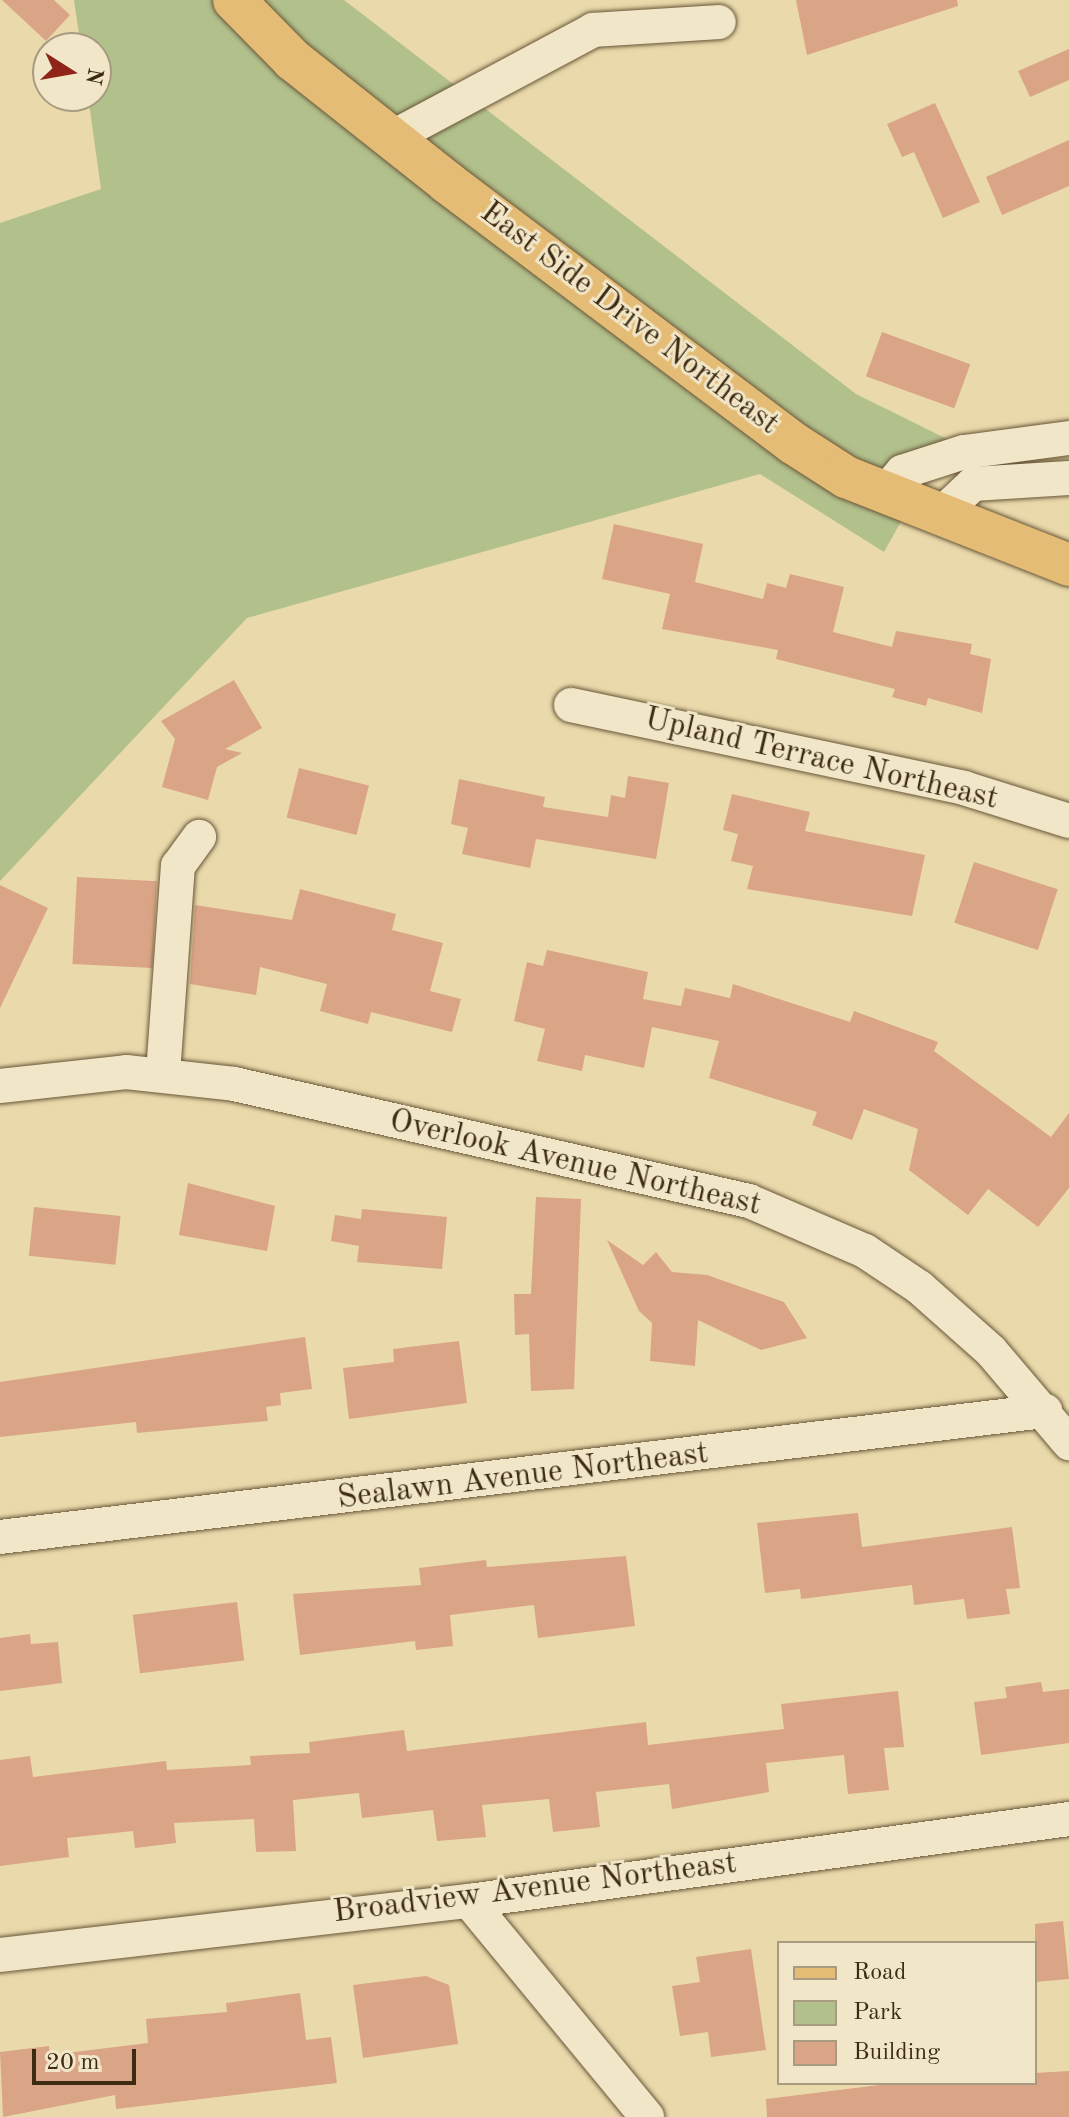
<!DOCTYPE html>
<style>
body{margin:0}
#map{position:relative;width:1069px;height:2117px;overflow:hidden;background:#ead9ab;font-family:"Old Standard TT",serif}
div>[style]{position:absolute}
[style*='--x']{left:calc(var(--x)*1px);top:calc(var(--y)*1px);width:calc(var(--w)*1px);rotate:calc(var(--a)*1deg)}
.green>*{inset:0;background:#b2c08c}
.building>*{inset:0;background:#daa586;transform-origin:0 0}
.roads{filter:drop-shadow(0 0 2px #685638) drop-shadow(0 0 2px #685638)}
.minor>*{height:34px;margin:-17px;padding:0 17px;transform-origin:17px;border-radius:17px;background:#f1e6c8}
.major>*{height:42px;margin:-21px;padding:0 21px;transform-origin:21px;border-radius:21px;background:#e5bc76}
span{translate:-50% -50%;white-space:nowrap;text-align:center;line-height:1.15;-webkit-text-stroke:6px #f1e6c8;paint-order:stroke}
.street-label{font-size:32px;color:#3c2a12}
.legend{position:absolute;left:777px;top:1941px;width:260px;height:144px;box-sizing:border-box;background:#f1e6c8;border:2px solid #a99b7f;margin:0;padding:10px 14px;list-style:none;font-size:24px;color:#3c2a12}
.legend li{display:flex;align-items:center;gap:16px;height:40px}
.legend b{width:40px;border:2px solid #a99b7f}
.north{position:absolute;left:32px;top:32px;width:80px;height:80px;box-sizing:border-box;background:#f1e6c8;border:2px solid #a99b7f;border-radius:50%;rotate:101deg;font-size:22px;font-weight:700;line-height:32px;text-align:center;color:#3c2a12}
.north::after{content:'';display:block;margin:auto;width:28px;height:36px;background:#8f2418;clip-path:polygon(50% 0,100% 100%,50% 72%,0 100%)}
.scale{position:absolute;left:32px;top:2049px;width:104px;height:36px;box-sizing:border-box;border:4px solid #3c2a12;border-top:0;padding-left:10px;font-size:24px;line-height:28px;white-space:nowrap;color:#3c2a12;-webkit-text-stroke:6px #f1e6c8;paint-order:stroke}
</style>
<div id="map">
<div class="green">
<i style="clip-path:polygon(74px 0,344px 0,856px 394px,947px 439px,884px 552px,760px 474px,247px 618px,0 881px,0 223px,101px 189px,88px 96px,96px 96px,96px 48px,81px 48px)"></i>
</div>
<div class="building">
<i style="clip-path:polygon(2px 0,54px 0,70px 15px,46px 41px)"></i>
<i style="clip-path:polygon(796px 0,957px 0,958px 6px,807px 55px)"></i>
<i style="clip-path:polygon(1069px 49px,1069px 80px,1030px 97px,1018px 71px)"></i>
<i style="clip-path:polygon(935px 103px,980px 202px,943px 218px,914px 152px,902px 157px,887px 124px)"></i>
<i style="clip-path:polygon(1069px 140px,1069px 186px,1002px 215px,986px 177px)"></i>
<i style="left:882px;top:332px;width:94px;height:47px;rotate:20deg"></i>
<i style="clip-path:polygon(614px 524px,703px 544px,695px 582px,763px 599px,767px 583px,786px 588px,790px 574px,844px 587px,833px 632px,892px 647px,896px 631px,972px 644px,970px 654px,991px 659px,982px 713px,928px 698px,926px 706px,892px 697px,895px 689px,776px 659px,778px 650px,662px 629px,670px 594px,602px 579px)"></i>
<i style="clip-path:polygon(234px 680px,262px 728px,225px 749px,242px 753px,217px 767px,208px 800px,162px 787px,175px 739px,161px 721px)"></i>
<i style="left:299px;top:768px;width:72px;height:51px;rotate:14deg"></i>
<i style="clip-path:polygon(628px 776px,669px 783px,656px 859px,536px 839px,530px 868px,462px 854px,468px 828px,451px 824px,459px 779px,545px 797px,543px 807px,608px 817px,611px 795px,625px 798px)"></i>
<i style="clip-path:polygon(732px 794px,810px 812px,805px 831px,925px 855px,912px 916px,747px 889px,753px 866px,731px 861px,738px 834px,723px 830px)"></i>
<i style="left:974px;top:862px;width:88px;height:64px;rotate:18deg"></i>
<i style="left:77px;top:877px;width:80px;height:87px;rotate:3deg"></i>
<i style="clip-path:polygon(0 885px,48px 908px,0 1008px)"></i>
<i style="clip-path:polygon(300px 889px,396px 914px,392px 930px,443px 943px,430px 991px,461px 999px,452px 1032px,371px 1012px,368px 1024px,320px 1011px,327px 984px,260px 967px,256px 995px,190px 984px,195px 905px,292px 920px)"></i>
<i style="clip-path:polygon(547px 950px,648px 972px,643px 999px,681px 1006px,685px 988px,730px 998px,733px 984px,850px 1022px,854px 1011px,938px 1042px,934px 1051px,1051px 1137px,1069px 1113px,1069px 1188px,1038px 1227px,988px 1189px,968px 1215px,909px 1170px,918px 1129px,864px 1109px,852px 1140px,812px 1125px,817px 1112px,709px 1078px,719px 1041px,652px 1027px,644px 1068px,585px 1055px,582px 1071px,537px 1061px,545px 1029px,514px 1021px,527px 962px,543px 966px)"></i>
<i style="clip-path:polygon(188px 1183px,275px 1206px,267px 1251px,179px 1235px)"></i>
<i style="clip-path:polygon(536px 1197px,581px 1199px,574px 1389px,531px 1391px,529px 1334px,515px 1335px,514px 1294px,531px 1294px)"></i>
<i style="left:34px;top:1207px;width:87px;height:49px;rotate:6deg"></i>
<i style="clip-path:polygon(362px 1209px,447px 1217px,442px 1269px,357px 1262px,359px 1246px,331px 1241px,335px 1215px,361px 1219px)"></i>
<i style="clip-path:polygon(607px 1240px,643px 1265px,656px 1252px,672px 1272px,707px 1275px,784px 1302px,807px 1338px,761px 1350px,698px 1320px,695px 1366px,650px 1361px,652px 1323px,639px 1311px)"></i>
<i style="clip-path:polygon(305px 1337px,312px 1389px,280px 1393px,281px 1405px,266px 1407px,268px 1421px,137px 1433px,136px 1422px,0 1437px,0 1382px)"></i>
<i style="clip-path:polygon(459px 1341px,467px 1403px,349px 1419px,343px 1368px,394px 1362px,393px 1349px)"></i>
<i style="clip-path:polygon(858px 1513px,862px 1547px,1012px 1527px,1020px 1588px,1006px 1589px,1010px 1614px,967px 1619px,964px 1599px,914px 1605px,912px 1585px,801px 1599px,800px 1589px,765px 1593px,757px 1523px)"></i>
<i style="clip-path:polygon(626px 1556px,635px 1626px,538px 1638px,534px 1605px,450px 1615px,453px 1646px,416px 1650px,415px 1641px,300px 1655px,293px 1594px,421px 1585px,419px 1568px,486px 1560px,487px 1567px)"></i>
<i style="left:237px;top:1602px;width:59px;height:105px;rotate:83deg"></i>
<i style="clip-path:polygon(30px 1634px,31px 1644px,58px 1642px,62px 1683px,0 1691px,0 1638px)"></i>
<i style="clip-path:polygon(1041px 1682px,1043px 1692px,1069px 1689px,1069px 1743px,981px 1755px,974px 1702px,1007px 1698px,1005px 1687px)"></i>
<i style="clip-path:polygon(898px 1691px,904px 1747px,884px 1748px,889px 1790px,848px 1794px,844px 1755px,766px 1763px,769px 1792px,672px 1809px,669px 1784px,596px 1792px,600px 1827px,553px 1832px,549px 1799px,482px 1805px,486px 1837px,437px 1841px,433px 1810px,362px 1818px,359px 1793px,293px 1800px,296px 1851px,256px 1852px,254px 1819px,174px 1823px,176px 1843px,135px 1848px,133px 1831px,67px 1838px,69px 1857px,0 1866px,0 1760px,30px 1756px,33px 1777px,166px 1761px,167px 1770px,251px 1765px,250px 1756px,310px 1753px,309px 1742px,404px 1730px,407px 1751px,646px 1722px,648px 1745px,784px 1729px,781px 1704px)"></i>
<i style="clip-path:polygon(1063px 1921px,1069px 1979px,1035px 1982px,1035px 1924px)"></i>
<i style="clip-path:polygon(751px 1949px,766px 2050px,711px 2057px,708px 2032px,680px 2036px,672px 1986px,700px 1982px,696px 1957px)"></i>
<i style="clip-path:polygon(426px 1976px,449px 1985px,458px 2044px,363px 2058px,353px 1985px)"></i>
<i style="clip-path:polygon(300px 1993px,306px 2040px,331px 2037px,337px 2083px,116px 2109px,115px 2095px,3px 2117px,0 2052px,49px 2046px,50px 2055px,148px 2043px,146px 2019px,227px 2012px,226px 2003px)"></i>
<i style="clip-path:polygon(1069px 2071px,1069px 2117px,767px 2117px,766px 2099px,896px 2083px,1035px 2083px,1035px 2073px)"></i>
</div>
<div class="roads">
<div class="minor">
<i style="--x:391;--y:138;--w:229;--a:-28.1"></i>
<i style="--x:593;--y:30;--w:126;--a:-3.6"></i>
<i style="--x:884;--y:493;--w:28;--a:-49"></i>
<i style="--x:902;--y:472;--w:65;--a:-17.9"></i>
<i style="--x:964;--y:452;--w:106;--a:-7.6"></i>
<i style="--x:939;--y:516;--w:47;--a:-43.3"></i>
<i style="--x:973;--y:484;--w:96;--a:-3.6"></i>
<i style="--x:571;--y:705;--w:402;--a:11.9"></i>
<i style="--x:964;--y:788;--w:110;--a:17.4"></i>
<i style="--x:163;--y:1074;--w:209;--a:-85.9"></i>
<i style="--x:178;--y:866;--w:36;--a:-54"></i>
<i style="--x:0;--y:1086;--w:127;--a:-6.3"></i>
<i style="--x:126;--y:1072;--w:109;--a:6.3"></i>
<i style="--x:234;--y:1084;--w:528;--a:12.8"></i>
<i style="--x:749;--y:1201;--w:126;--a:23.3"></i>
<i style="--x:865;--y:1251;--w:65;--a:33.7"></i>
<i style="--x:919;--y:1287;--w:96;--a:41.6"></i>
<i style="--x:991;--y:1351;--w:121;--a:49.7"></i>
<i style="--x:0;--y:1537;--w:1053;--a:-6.88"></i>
<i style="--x:469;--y:1901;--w:280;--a:50.5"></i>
<i style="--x:0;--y:1955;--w:472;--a:-6.6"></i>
<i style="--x:469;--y:1901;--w:606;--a:-7.78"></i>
</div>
<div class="major">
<i style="--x:234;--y:0;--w:84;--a:45.5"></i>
<i style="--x:293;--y:60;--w:198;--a:38.4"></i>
<i style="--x:448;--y:183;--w:432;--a:37"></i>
<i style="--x:793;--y:443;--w:63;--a:32.7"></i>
<i style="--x:846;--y:477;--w:240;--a:21.5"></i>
</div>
</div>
<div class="street-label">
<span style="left:629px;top:319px;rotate:37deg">East Side Drive Northeast</span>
<span style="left:821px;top:760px;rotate:13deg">Upland Terrace Northeast</span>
<span style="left:575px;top:1164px;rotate:13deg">Overlook Avenue Northeast</span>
<span style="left:523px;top:1477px;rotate:-7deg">Sealawn Avenue Northeast</span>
<span style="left:535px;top:1889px;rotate:-7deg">Broadview Avenue Northeast</span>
</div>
<ul class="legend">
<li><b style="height:10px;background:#e5bc76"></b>Road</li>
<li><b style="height:22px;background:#b2c08c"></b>Park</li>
<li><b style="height:22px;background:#daa586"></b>Building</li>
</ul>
<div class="north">N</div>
<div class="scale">20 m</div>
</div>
